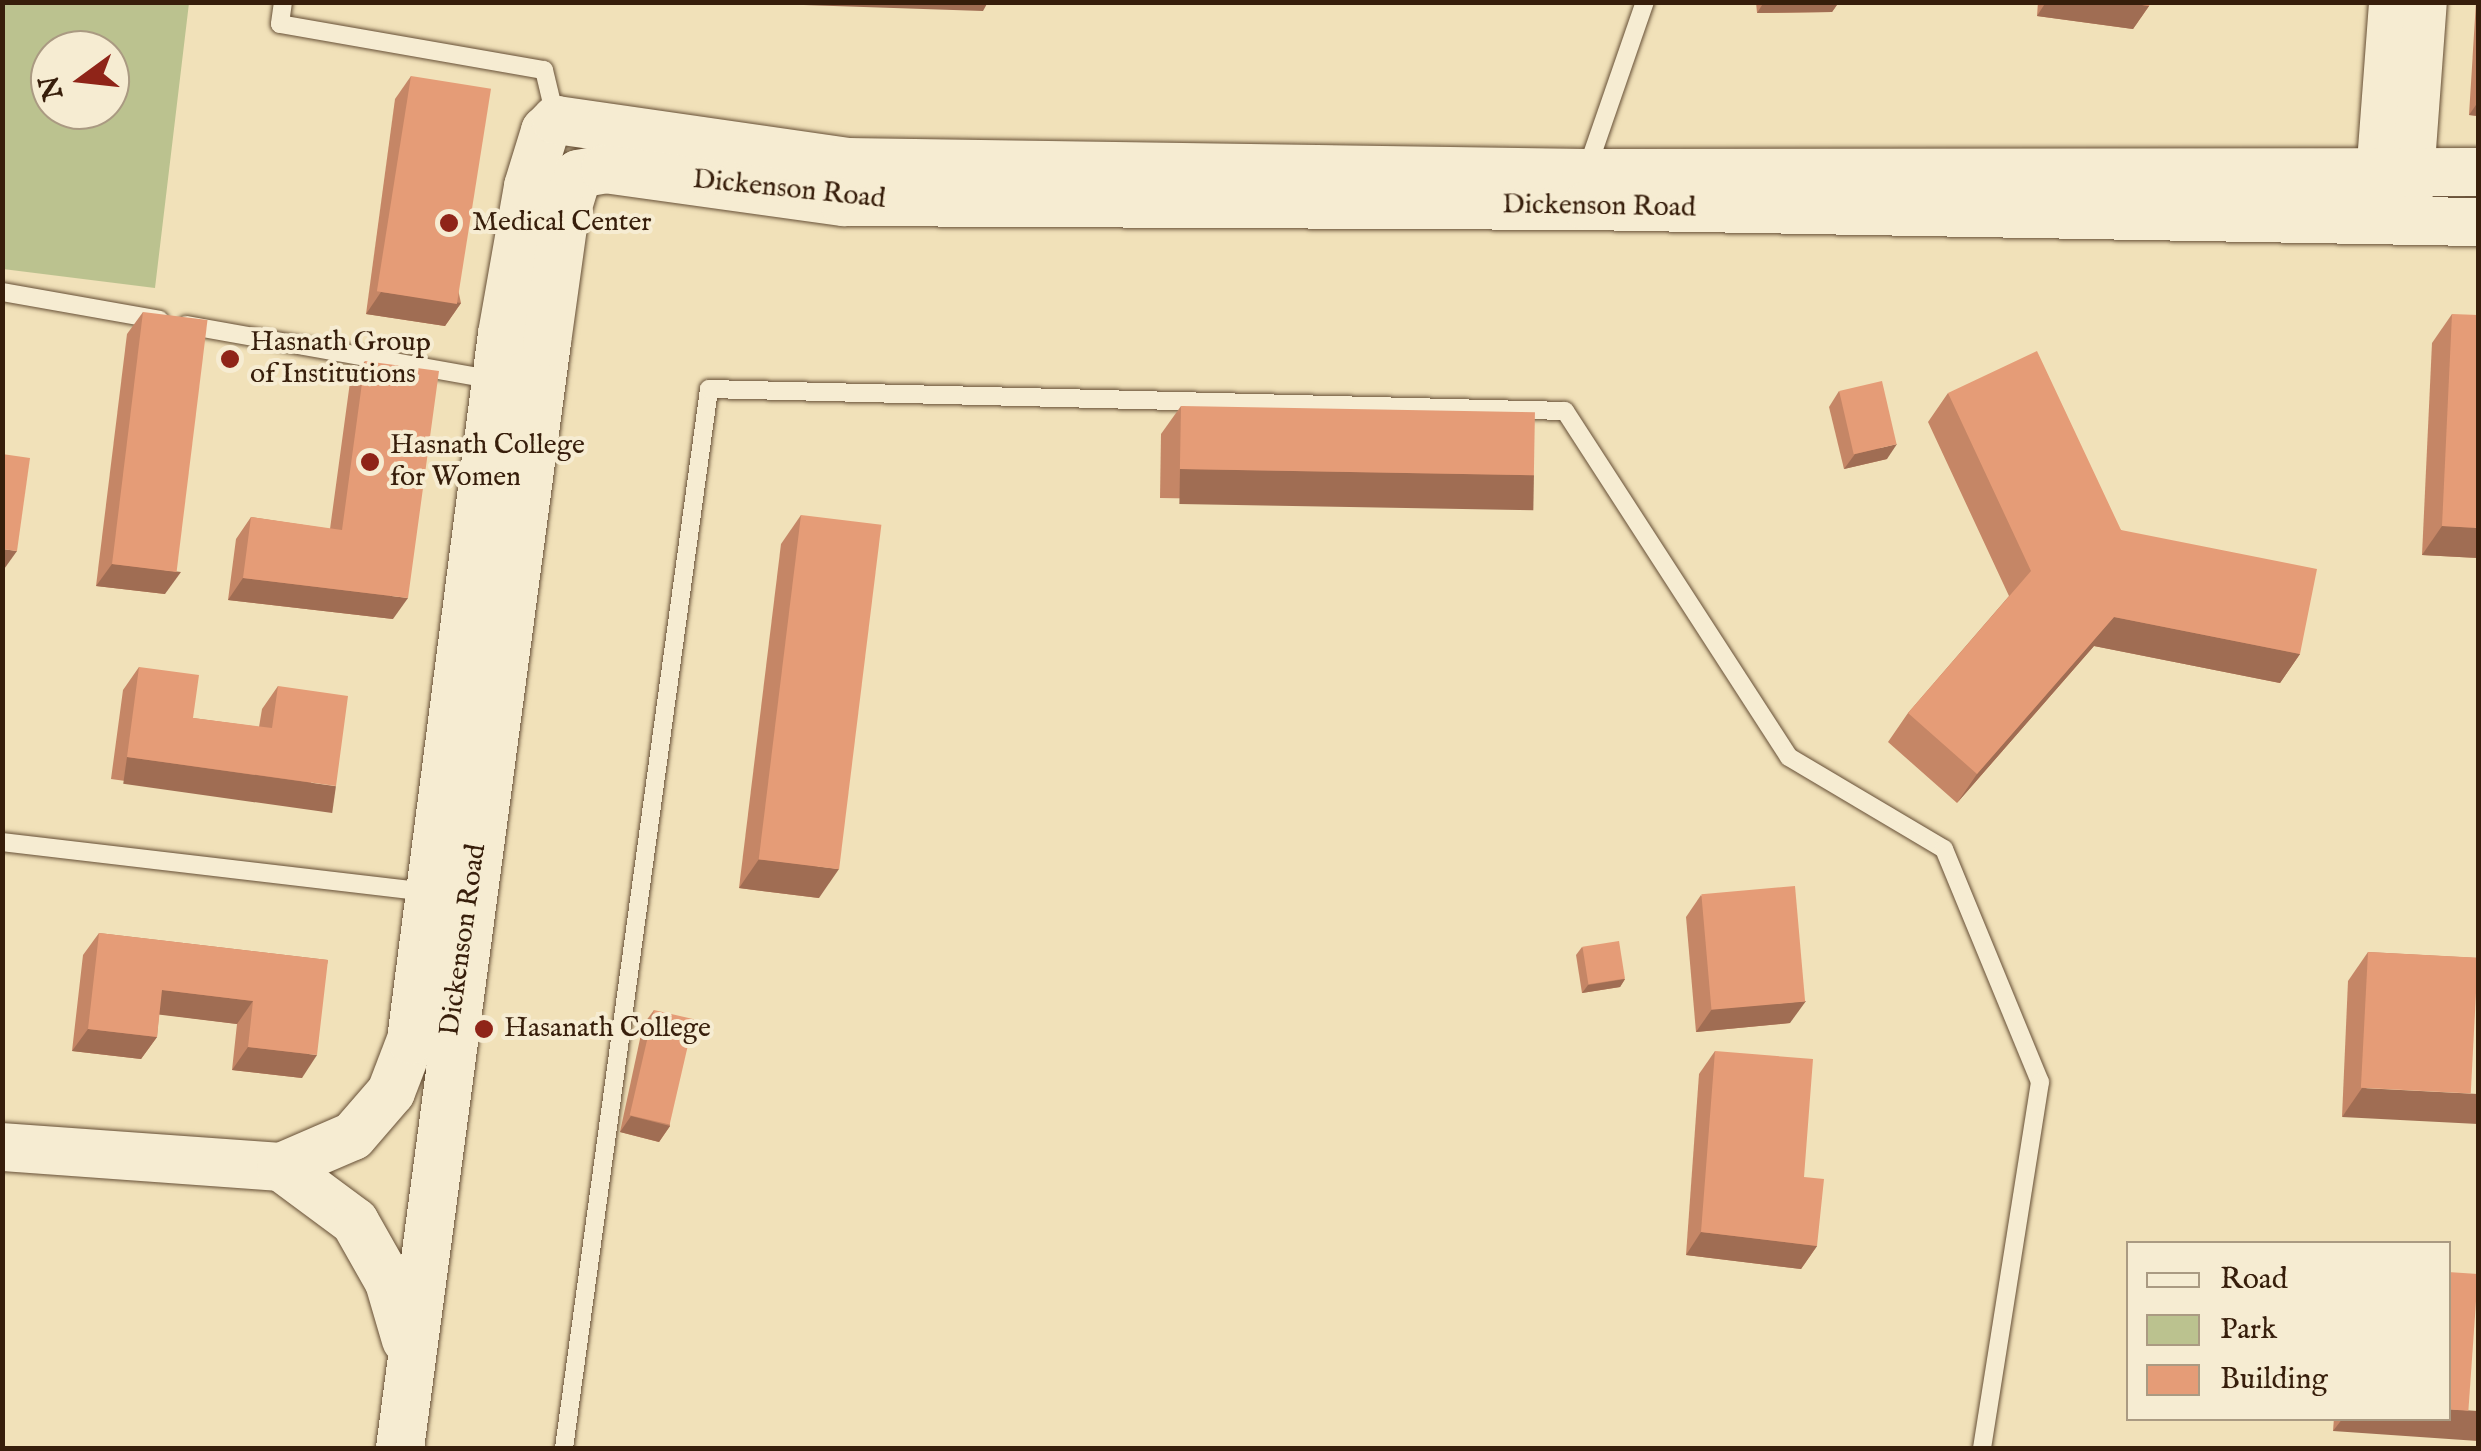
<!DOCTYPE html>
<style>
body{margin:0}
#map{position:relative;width:2481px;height:1451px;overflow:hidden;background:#f1e1b9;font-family:"IM FELL English",serif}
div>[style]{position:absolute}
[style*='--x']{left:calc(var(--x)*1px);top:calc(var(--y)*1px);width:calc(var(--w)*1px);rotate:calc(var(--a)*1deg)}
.green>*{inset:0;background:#bbc28f}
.roads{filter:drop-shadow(0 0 2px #664f36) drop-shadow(0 0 2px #664f36)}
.service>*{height:18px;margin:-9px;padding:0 9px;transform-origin:9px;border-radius:9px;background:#f6ecd2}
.tertiary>*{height:42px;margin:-21px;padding:0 21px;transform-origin:21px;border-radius:21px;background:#f6ecd2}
.secondary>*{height:48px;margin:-24px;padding:0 24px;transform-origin:24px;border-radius:24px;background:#f6ecd2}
.wall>*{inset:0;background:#c58666}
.shaded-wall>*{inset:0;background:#a06d53;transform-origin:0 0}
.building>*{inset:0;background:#e59c77;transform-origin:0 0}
.dots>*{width:28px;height:28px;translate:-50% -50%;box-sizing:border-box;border:5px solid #f6ecd2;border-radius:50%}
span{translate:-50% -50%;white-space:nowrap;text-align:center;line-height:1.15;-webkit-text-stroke:8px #f6ecd2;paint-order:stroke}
.street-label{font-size:28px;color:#371e0b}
.poi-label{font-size:28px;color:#371e0b}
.left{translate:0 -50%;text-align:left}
.frame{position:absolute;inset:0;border:5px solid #371e0b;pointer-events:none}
.legend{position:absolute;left:2126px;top:1241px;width:325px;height:180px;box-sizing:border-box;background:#f6ecd2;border:2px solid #aa9a82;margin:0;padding:12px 18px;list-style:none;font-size:30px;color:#371e0b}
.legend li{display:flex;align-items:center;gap:20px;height:50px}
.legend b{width:50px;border:2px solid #aa9a82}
.north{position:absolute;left:30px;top:30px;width:100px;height:100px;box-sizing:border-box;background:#f6ecd2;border:2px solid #aa9a82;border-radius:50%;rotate:255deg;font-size:28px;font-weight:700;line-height:40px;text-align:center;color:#371e0b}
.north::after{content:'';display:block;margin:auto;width:35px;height:45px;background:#8f2418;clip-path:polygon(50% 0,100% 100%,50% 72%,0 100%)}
</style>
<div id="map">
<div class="green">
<i style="clip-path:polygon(evenodd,2px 3px,189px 3px,155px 288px,3px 269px,2px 3px,50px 50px,110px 50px,110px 110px,50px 110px,50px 50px)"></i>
</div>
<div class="roads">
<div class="service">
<i style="--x:283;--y:2;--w:22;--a:98"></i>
<i style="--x:280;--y:24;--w:268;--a:9.9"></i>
<i style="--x:544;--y:70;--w:51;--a:76.5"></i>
<i style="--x:1586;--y:172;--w:180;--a:-70.9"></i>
<i style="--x:2;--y:292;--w:160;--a:10"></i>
<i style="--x:186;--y:325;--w:314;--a:10.1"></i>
<i style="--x:2;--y:842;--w:430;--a:6.7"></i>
<i style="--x:564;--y:1448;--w:1069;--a:-82.2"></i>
<i style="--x:709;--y:389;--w:856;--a:1.47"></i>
<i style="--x:1565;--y:411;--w:412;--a:57.1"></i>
<i style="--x:1789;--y:757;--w:180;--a:30.7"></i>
<i style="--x:1944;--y:849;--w:252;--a:67.6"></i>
<i style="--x:2040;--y:1082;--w:371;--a:99"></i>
</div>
<div class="tertiary">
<i style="--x:2375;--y:203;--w:202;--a:-85.7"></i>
<i style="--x:2411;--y:204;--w:203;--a:-85.8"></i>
</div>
<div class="secondary">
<i style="--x:2;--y:1147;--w:280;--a:4.1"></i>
<i style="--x:281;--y:1167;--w:92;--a:36.6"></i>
<i style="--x:355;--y:1222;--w:69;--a:60.5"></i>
<i style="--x:389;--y:1282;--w:60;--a:73.7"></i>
<i style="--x:281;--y:1167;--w:78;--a:-23.3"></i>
<i style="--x:353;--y:1136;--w:58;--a:-49.2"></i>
<i style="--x:391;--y:1092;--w:56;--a:-69"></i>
<i style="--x:411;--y:1040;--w:712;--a:-82.66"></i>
<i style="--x:502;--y:334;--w:150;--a:-80"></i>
<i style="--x:528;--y:186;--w:58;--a:-72.8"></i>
<i style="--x:545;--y:131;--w:16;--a:-45"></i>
<i style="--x:556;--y:120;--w:294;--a:8.2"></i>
<i style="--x:847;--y:162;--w:739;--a:0.85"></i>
<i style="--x:1586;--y:173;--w:892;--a:-0.06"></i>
<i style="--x:400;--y:1448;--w:1116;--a:-82.43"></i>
<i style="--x:547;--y:342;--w:123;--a:-82.1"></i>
<i style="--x:564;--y:220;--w:48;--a:-73.1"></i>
<i style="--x:578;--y:174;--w:27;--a:-10"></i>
<i style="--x:605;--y:169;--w:241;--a:7.9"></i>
<i style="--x:844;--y:202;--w:742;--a:0.31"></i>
<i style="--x:1586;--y:206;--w:892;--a:1.03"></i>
</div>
</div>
<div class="wall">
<i style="clip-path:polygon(1756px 2px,1839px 2px,1832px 12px,1757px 13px)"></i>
<i style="clip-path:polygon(2038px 2px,2150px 2px,2149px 6px,2133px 29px,2037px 16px)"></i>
<i style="clip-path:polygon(2476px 2px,2478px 2px,2478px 116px,2469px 115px)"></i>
<i style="clip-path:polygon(411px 76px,461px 303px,445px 326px,366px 314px,395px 99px)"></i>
<i style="clip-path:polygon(143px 312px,165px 594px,96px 586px,127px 334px)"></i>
<i style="clip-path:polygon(2452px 314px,2478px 558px,2422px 555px,2432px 343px)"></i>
<i style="clip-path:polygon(365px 361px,393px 619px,228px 600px,236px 539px,251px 517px,330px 529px,350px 382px)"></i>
<i style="clip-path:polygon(1839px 391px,1887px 459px,1844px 469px,1829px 407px)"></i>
<i style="clip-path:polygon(1948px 393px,2121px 530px,2300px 654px,2280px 683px,2094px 646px,1957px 803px,1888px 742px,1908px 713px,2009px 596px,1928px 422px)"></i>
<i style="clip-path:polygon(1181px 406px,1534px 475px,1514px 504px,1160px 498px,1161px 434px)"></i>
<i style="clip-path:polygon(801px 515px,819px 898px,739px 888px,781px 544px)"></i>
<i style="clip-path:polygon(139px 667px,193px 718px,259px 727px,262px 709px,278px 686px,320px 808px,111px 779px,123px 690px)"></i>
<i style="clip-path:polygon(1701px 895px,1790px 1023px,1696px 1032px,1686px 917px)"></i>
<i style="clip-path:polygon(99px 933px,328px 960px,302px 1078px,232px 1070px,237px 1024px,159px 1014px,157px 1037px,141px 1059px,72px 1051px,83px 955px)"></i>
<i style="clip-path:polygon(1582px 947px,1625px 979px,1620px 987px,1582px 993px,1576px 955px)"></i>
<i style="clip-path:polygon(2368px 952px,2478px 958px,2342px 1117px,2348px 981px)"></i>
<i style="clip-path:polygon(654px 1010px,670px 1126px,659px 1142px,620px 1132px,643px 1025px)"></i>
<i style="clip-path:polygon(1715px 1051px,1817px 1246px,1801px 1269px,1686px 1255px,1699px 1074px)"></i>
<i style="clip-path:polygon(2334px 1418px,2448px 1418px,2333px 1431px)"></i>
</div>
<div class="shaded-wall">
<i style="clip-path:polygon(774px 2px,988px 2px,983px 11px,774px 4px)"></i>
<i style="clip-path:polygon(1764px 2px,1839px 2px,1832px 12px,1757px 13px)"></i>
<i style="clip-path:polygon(2046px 2px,2121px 2px,2149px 6px,2133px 29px,2037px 16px)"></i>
<i style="clip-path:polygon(2478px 102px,2478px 116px,2469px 115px)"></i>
<i style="clip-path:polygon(381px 292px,461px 303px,445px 326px,366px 314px)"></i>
<i style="clip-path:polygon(1897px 444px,1887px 459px,1844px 469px,1855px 454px)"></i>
<i style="left:1180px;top:469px;width:354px;height:35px;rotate:1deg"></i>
<i style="clip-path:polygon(2442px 526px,2478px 528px,2478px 558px,2422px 555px)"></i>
<i style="clip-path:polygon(2px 549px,17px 551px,2px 572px)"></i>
<i style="clip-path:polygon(112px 564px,181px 572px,165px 594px,96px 586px)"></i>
<i style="clip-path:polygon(243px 578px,408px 598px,393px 619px,228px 600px)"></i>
<i style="clip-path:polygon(2114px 617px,2300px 654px,2280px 683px,2094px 646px,1957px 803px,1977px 774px)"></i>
<i style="left:127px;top:757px;width:211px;height:27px;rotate:8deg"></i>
<i style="clip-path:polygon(759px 859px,839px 869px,819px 898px,739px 888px)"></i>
<i style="clip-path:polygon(1625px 979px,1620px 987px,1582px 993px,1588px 985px)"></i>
<i style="clip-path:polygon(162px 990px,253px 1001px,237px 1024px,146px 1013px)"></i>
<i style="clip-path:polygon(1806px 1001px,1790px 1023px,1696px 1032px,1712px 1009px)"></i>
<i style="clip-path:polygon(88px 1029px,157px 1037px,141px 1059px,72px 1051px)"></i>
<i style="clip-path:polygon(248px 1047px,317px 1055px,302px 1078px,232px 1070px)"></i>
<i style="clip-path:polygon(2362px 1088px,2478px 1094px,2478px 1124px,2342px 1117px)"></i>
<i style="clip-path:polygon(631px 1116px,670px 1126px,659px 1142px,620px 1132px)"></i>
<i style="clip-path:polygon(1701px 1232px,1817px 1246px,1801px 1269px,1686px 1255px)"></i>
<i style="clip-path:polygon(2448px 1409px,2478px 1411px,2478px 1441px,2333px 1431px,2343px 1418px,2448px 1418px)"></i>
</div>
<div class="building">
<i style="clip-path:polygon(2121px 2px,2150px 2px,2149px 6px)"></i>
<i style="left:411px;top:76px;width:81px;height:218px;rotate:9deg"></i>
<i style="left:143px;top:312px;width:65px;height:254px;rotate:7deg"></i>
<i style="clip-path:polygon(2452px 314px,2478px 315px,2478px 528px,2442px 526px)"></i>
<i style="clip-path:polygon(2037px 351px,2121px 530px,2317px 569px,2300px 654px,2114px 617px,1977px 774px,1908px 713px,2031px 571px,1948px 393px)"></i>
<i style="clip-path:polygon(365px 361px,439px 371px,408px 598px,243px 578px,251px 517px,342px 530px)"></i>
<i style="left:1882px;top:381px;width:65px;height:44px;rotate:77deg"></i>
<i style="left:1181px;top:406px;width:354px;height:63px;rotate:1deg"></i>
<i style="clip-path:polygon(2px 454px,30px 458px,17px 551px,2px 549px)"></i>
<i style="left:801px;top:515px;width:81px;height:347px;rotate:7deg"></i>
<i style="clip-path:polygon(139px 667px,199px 675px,193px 718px,272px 728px,278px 686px,348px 696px,336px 786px,127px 757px)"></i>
<i style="left:1795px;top:886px;width:116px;height:94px;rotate:85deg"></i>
<i style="clip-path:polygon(99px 933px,328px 960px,317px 1055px,248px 1047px,253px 1001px,162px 990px,157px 1037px,88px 1029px)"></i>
<i style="left:1619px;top:941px;width:38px;height:37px;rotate:81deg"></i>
<i style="left:2368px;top:952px;width:110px;height:136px;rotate:3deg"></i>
<i style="left:654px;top:1010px;width:41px;height:108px;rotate:13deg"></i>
<i style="clip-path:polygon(1715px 1051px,1813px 1059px,1804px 1177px,1824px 1179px,1817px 1246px,1701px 1232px)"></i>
<i style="left:2448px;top:1272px;width:30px;height:137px;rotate:4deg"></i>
</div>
<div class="dots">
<i style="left:449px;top:223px;background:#8f2418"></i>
<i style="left:230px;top:359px;background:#8f2418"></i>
<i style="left:370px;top:462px;background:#8f2418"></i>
<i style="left:484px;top:1029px;background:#8f2418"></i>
</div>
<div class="street-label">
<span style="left:789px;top:190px;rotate:6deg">Dickenson Road</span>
<span style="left:1599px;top:207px;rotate:1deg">Dickenson Road</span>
<span style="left:464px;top:940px;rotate:-82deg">Dickenson Road</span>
</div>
<div class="poi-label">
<span class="left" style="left:472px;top:223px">Medical Center</span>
<span class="left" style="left:250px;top:359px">Hasnath Group<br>of Institutions</span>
<span class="left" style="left:390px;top:462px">Hasnath College<br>for Women</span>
<span class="left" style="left:504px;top:1029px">Hasanath College</span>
</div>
<div class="frame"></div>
<ul class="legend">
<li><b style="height:12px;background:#f6ecd2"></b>Road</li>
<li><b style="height:28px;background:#bbc28f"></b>Park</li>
<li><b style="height:28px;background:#e59c77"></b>Building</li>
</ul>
<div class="north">N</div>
</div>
